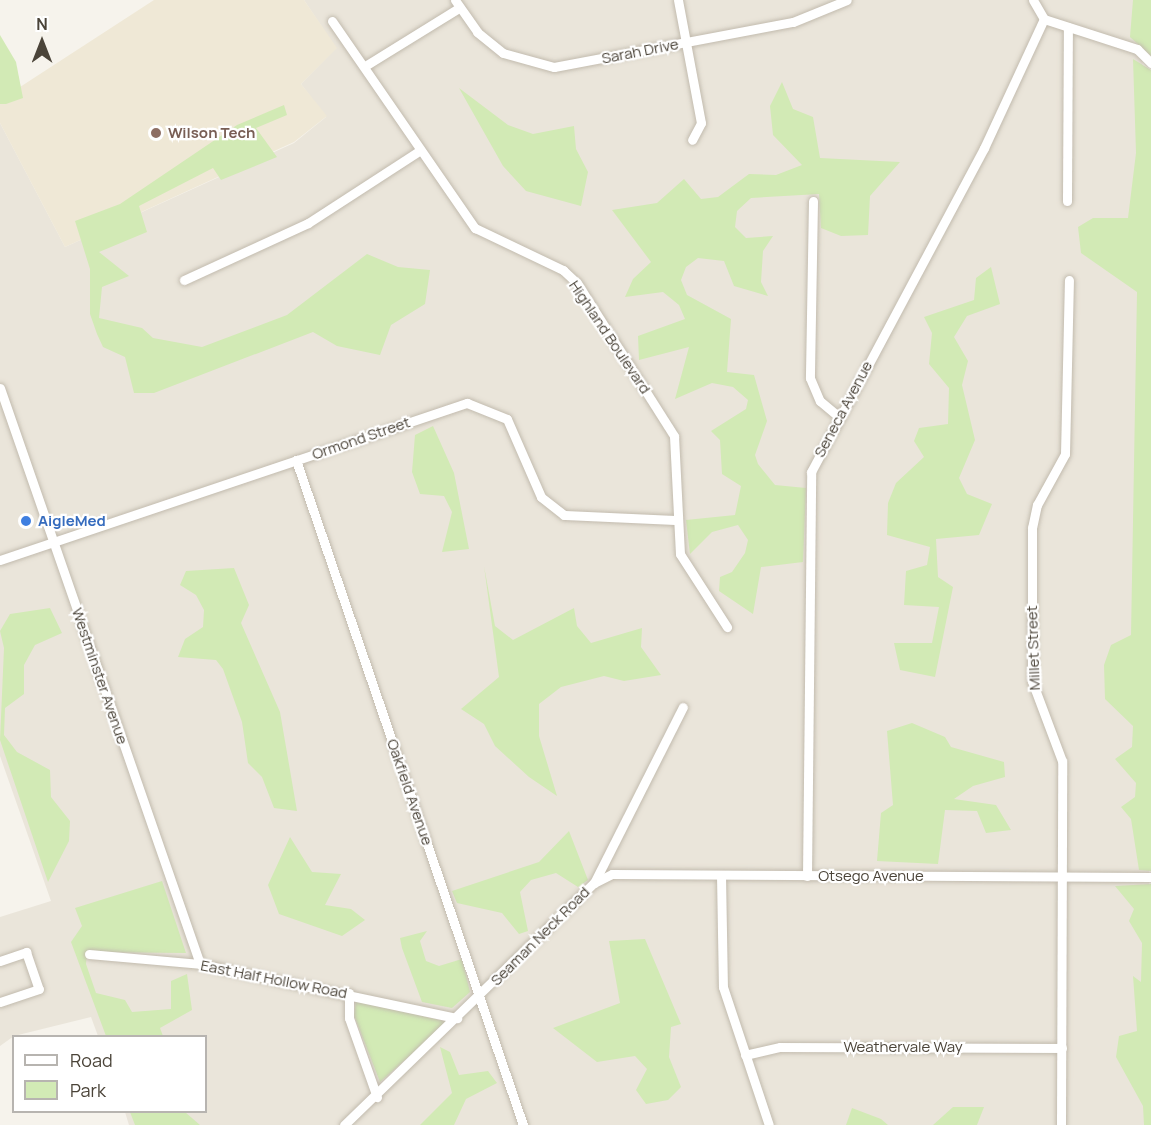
<!DOCTYPE html>
<style>
body{margin:0}
#map{position:relative;width:1151px;height:1125px;overflow:hidden;background:#f6f3ec;font-family:Manrope,sans-serif}
div>[style]{position:absolute}
[style*='--x']{left:calc(var(--x)*1px);top:calc(var(--y)*1px);width:calc(var(--w)*1px);rotate:calc(var(--a)*1deg)}
.residential>*{inset:0;background:#eae5da}
.education>*{inset:0;background:#efe8d6}
.green>*{inset:0;background:#d2eab5}
.roads{filter:drop-shadow(0 0 2px #c2bbae) drop-shadow(0 0 2px #c2bbae)}
.minor>*{height:9px;margin:-4.5px;padding:0 4.5px;transform-origin:4.5px;border-radius:4.5px;background:#fff}
.dots>*{width:16px;height:16px;translate:-50% -50%;box-sizing:border-box;border:3px solid #fff;border-radius:50%}
span{translate:-50% -50%;white-space:nowrap;text-align:center;line-height:1.15;-webkit-text-stroke:4.5px #fff;paint-order:stroke}
.street-label{font-size:15px;color:#4b4439}
.education-label{font-size:15px;color:#785e54;font-weight:700}
.left{translate:0 -50%;text-align:left}
.shop-label{font-size:15px;color:#366cbe;font-weight:700}
.legend{position:absolute;left:12px;top:1035px;width:195px;height:78px;box-sizing:border-box;background:#fff;border:2px solid #b7b4b0;margin:0;padding:8px 10px;list-style:none;font-size:18px;color:#4b4439}
.legend li{display:flex;align-items:center;gap:12px;height:30px}
.legend b{width:30px;border:2px solid #b7b4b0}
.north{position:absolute;left:12px;top:12px;width:60px;height:60px;-webkit-text-stroke:4px #fff;paint-order:stroke;rotate:0deg;font-size:16px;font-weight:700;line-height:24px;text-align:center;color:#4b4439}
.north::after{content:'';display:block;margin:auto;width:21px;height:27px;background:#4b4439;clip-path:polygon(50% 0,100% 100%,50% 72%,0 100%)}
</style>
<div id="map">
<div class="residential">
<i style="clip-path:polygon(304px 0,1142px 0,1151px 1125px,129px 1125px,125px 1112px,206px 1112px,206px 1036px,98px 1036px,91px 1017px,14px 1036px,0 1046px,0 917px,51px 901px,0 756px,0 123px,65px 247px,294px 143px,326px 117px,301px 84px,336px 48px)"></i>
</div>
<div class="education">
<i style="clip-path:polygon(154px 0,304px 0,337px 48px,301px 84px,327px 116px,294px 142px,65px 247px,0 123px,0 100px)"></i>
</div>
<div class="green">
<i style="clip-path:polygon(1133px 0,1151px 0,1151px 56px,1130px 37px)"></i>
<i style="clip-path:polygon(0 35px,16px 62px,23px 98px,6px 104px,0 104px)"></i>
<i style="clip-path:polygon(1133px 59px,1151px 70px,1151px 871px,1139px 870px,1131px 819px,1121px 807px,1135px 797px,1136px 783px,1115px 759px,1132px 747px,1133px 726px,1105px 699px,1104px 665px,1111px 645px,1131px 635px,1137px 292px,1081px 253px,1078px 227px,1093px 218px,1128px 218px,1136px 153px)"></i>
<i style="clip-path:polygon(782px 82px,793px 109px,813px 117px,820px 158px,900px 162px,870px 196px,868px 235px,841px 236px,821px 228px,819px 194px,751px 198px,737px 211px,735px 227px,746px 238px,773px 236px,763px 251px,761px 282px,768px 296px,734px 286px,724px 261px,698px 258px,686px 267px,681px 280px,687px 295px,731px 319px,727px 372px,754px 375px,767px 421px,755px 455px,758px 464px,775px 485px,806px 488px,803px 562px,761px 567px,753px 614px,719px 591px,720px 577px,732px 572px,745px 553px,748px 540px,738px 525px,712px 532px,690px 554px,686px 520px,735px 515px,741px 486px,722px 474px,720px 440px,711px 431px,746px 409px,748px 400px,733px 387px,712px 383px,675px 399px,689px 347px,639px 360px,638px 336px,685px 319px,679px 305px,663px 292px,625px 297px,633px 279px,651px 262px,612px 210px,657px 203px,684px 179px,701px 199px,718px 197px,749px 174px,776px 175px,802px 165px,773px 135px,770px 106px)"></i>
<i style="clip-path:polygon(459px 88px,508px 125px,533px 134px,574px 126px,576px 149px,588px 172px,581px 206px,526px 191px,503px 166px)"></i>
<i style="clip-path:polygon(284px 105px,287px 115px,256px 128px,277px 157px,221px 180px,213px 168px,139px 206px,147px 232px,99px 252px,129px 276px,102px 287px,99px 318px,142px 328px,153px 338px,202px 347px,287px 315px,367px 254px,398px 267px,430px 270px,425px 304px,391px 325px,380px 355px,337px 346px,313px 332px,154px 393px,134px 393px,125px 357px,103px 347px,97px 334px,90px 314px,90px 269px,75px 221px,120px 204px,237px 125px)"></i>
<i style="clip-path:polygon(991px 267px,1000px 304px,967px 316px,954px 337px,968px 361px,962px 385px,975px 440px,959px 478px,967px 494px,992px 504px,979px 535px,936px 539px,938px 577px,953px 587px,935px 677px,900px 670px,894px 643px,932px 643px,939px 607px,904px 605px,906px 571px,927px 565px,930px 547px,887px 535px,888px 503px,896px 483px,924px 457px,914px 441px,919px 428px,948px 424px,949px 388px,929px 364px,932px 333px,924px 317px,974px 300px,976px 278px)"></i>
<i style="clip-path:polygon(433px 426px,454px 473px,469px 549px,442px 552px,452px 512px,444px 496px,420px 494px,412px 472px,415px 435px)"></i>
<i style="clip-path:polygon(484px 566px,495px 626px,513px 640px,574px 608px,577px 626px,591px 643px,642px 628px,641px 647px,661px 675px,624px 681px,604px 676px,561px 687px,539px 704px,539px 736px,557px 796px,529px 777px,495px 746px,484px 724px,461px 709px,499px 677px)"></i>
<i style="clip-path:polygon(234px 568px,249px 605px,241px 623px,280px 712px,297px 811px,274px 808px,262px 777px,248px 763px,242px 722px,223px 669px,216px 660px,178px 657px,185px 639px,203px 627px,204px 610px,196px 595px,180px 585px,186px 571px)"></i>
<i style="clip-path:polygon(50px 608px,62px 633px,35px 645px,24px 665px,24px 694px,5px 708px,4px 735px,17px 752px,50px 770px,51px 797px,70px 821px,69px 841px,48px 882px,0 740px,4px 648px,0 631px,10px 614px)"></i>
<i style="clip-path:polygon(912px 723px,945px 737px,951px 747px,1004px 762px,1005px 777px,973px 786px,954px 799px,996px 805px,1011px 830px,986px 833px,977px 811px,945px 810px,938px 864px,877px 861px,881px 813px,893px 805px,887px 731px)"></i>
<i style="clip-path:polygon(569px 831px,588px 880px,578px 887px,556px 873px,531px 880px,520px 892px,528px 931px,519px 934px,502px 913px,457px 903px,452px 891px,539px 862px)"></i>
<i style="clip-path:polygon(290px 837px,312px 872px,341px 874px,325px 905px,351px 909px,365px 920px,342px 936px,279px 914px,268px 885px)"></i>
<i style="clip-path:polygon(162px 881px,186px 953px,87px 952px,86px 964px,96px 993px,125px 1000px,132px 1012px,171px 1009px,171px 981px,187px 974px,192px 1010px,160px 1028px,163px 1036px,106px 1036px,71px 942px,82px 926px,75px 908px)"></i>
<i style="clip-path:polygon(1151px 884px,1151px 1125px,1144px 1125px,1143px 1106px,1116px 1057px,1119px 1036px,1137px 1031px,1133px 976px,1141px 982px,1142px 943px,1129px 921px,1134px 909px,1115px 886px)"></i>
<i style="clip-path:polygon(427px 931px,420px 941px,426px 961px,439px 966px,462px 959px,470px 992px,452px 1008px,422px 1002px,402px 948px,400px 938px)"></i>
<i style="clip-path:polygon(645px 939px,681px 1024px,671px 1027px,669px 1057px,681px 1087px,668px 1100px,646px 1104px,636px 1090px,647px 1069px,635px 1056px,597px 1062px,553px 1028px,620px 1003px,609px 941px)"></i>
<i style="clip-path:polygon(356px 1001px,448px 1022px,380px 1082px,354px 1015px)"></i>
<i style="clip-path:polygon(440px 1047px,450px 1052px,459px 1075px,488px 1071px,497px 1083px,466px 1099px,454px 1125px,420px 1125px,452px 1093px)"></i>
<i style="clip-path:polygon(953px 1107px,984px 1107px,977px 1125px,933px 1125px)"></i>
<i style="clip-path:polygon(852px 1108px,881px 1119px,888px 1125px,846px 1125px)"></i>
<i style="clip-path:polygon(130px 1112px,185px 1112px,200px 1125px,135px 1125px)"></i>
</div>
<div class="roads">
<div class="minor">
<i style="--x:455;--y:0;--w:39;--a:55"></i>
<i style="--x:477;--y:32;--w:33;--a:39"></i>
<i style="--x:503;--y:53;--w:53;--a:15.4"></i>
<i style="--x:554;--y:67;--w:243;--a:-10.7"></i>
<i style="--x:793;--y:22;--w:58;--a:-22.2"></i>
<i style="--x:678;--y:0;--w:125;--a:79.4"></i>
<i style="--x:701;--y:123;--w:19;--a:118"></i>
<i style="--x:1033;--y:0;--w:22;--a:60"></i>
<i style="--x:1044;--y:19;--w:98;--a:17.9"></i>
<i style="--x:1137;--y:49;--w:20;--a:45"></i>
<i style="--x:332;--y:21;--w:252;--a:55.4"></i>
<i style="--x:475;--y:228;--w:98;--a:25.5"></i>
<i style="--x:563;--y:270;--w:19;--a:43"></i>
<i style="--x:577;--y:283;--w:181;--a:57.6"></i>
<i style="--x:674;--y:436;--w:118;--a:87.1"></i>
<i style="--x:680;--y:554;--w:87;--a:57.2"></i>
<i style="--x:365;--y:66;--w:110;--a:-31.7"></i>
<i style="--x:813;--y:201;--w:177;--a:91"></i>
<i style="--x:810;--y:378;--w:25;--a:67"></i>
<i style="--x:820;--y:401;--w:23;--a:40"></i>
<i style="--x:1067;--y:201;--w:174;--a:-89.7"></i>
<i style="--x:184;--y:280;--w:136;--a:-24.7"></i>
<i style="--x:308;--y:223;--w:132;--a:-33"></i>
<i style="--x:0;--y:388;--w:610;--a:70.85"></i>
<i style="--x:296;--y:460;--w:703;--a:71.15"></i>
<i style="--x:0;--y:560;--w:493;--a:-18.6"></i>
<i style="--x:467;--y:403;--w:43;--a:21.8"></i>
<i style="--x:507;--y:419;--w:85;--a:66.4"></i>
<i style="--x:541;--y:497;--w:29;--a:38"></i>
<i style="--x:564;--y:515;--w:112;--a:2.6"></i>
<i style="--x:721;--y:875;--w:112;--a:89"></i>
<i style="--x:723;--y:987;--w:145;--a:71.6"></i>
<i style="--x:807;--y:876;--w:404;--a:-89.4"></i>
<i style="--x:811;--y:472;--w:367;--a:-61.9"></i>
<i style="--x:984;--y:148;--w:142;--a:-65.1"></i>
<i style="--x:594;--y:883;--w:20;--a:-27"></i>
<i style="--x:612;--y:874;--w:539;--a:0.32"></i>
<i style="--x:89;--y:954;--w:111;--a:5.1"></i>
<i style="--x:200;--y:964;--w:263;--a:11.9"></i>
<i style="--x:0;--y:961;--w:28;--a:-19"></i>
<i style="--x:26;--y:952;--w:39;--a:71"></i>
<i style="--x:39;--y:989;--w:41;--a:161.6"></i>
<i style="--x:349;--y:993;--w:25;--a:90"></i>
<i style="--x:349;--y:1018;--w:84;--a:70.5"></i>
<i style="--x:745;--y:1055;--w:36;--a:-13"></i>
<i style="--x:780;--y:1047;--w:282;--a:0.2"></i>
<i style="--x:344;--y:1125;--w:348;--a:-44.1"></i>
<i style="--x:594;--y:883;--w:197;--a:-63.2"></i>
<i style="--x:1061;--y:1125;--w:364;--a:-89.8"></i>
<i style="--x:1062;--y:761;--w:85;--a:-110.6"></i>
<i style="--x:1032;--y:681;--w:153;--a:-90"></i>
<i style="--x:1032;--y:528;--w:24;--a:-78"></i>
<i style="--x:1037;--y:505;--w:58;--a:-61.2"></i>
<i style="--x:1065;--y:454;--w:174;--a:-88.7"></i>
</div>
</div>
<div class="dots">
<i style="left:156px;top:133px;background:#8d6e63"></i>
<i style="left:26px;top:521px;background:#3f7fe0"></i>
</div>
<div class="street-label">
<span style="left:640px;top:51px;rotate:-11deg">Sarah Drive</span>
<span style="left:610px;top:337px;rotate:56deg">Highland Boulevard</span>
<span style="left:843px;top:409px;rotate:-62deg">Seneca Avenue</span>
<span style="left:361px;top:438px;rotate:-19deg">Ormond Street</span>
<span style="left:1033px;top:648px;rotate:-92deg">Millet Street</span>
<span style="left:100px;top:676px;rotate:71deg">Westminster Avenue</span>
<span style="left:410px;top:792px;rotate:71deg">Oakfield Avenue</span>
<span style="left:871px;top:876px">Otsego Avenue</span>
<span style="left:540px;top:936px;rotate:-45deg">Seaman Neck Road</span>
<span style="left:274px;top:979px;rotate:11deg">East Half Hollow Road</span>
<span style="left:903px;top:1047px">Weathervale Way</span>
</div>
<div class="education-label">
<span class="left" style="left:168px;top:133px">Wilson Tech</span>
</div>
<div class="shop-label">
<span class="left" style="left:38px;top:521px">AigleMed</span>
</div>
<ul class="legend">
<li><b style="height:8px;background:#fff"></b>Road</li>
<li><b style="height:16px;background:#d2eab5"></b>Park</li>
</ul>
<div class="north">N</div>
</div>
